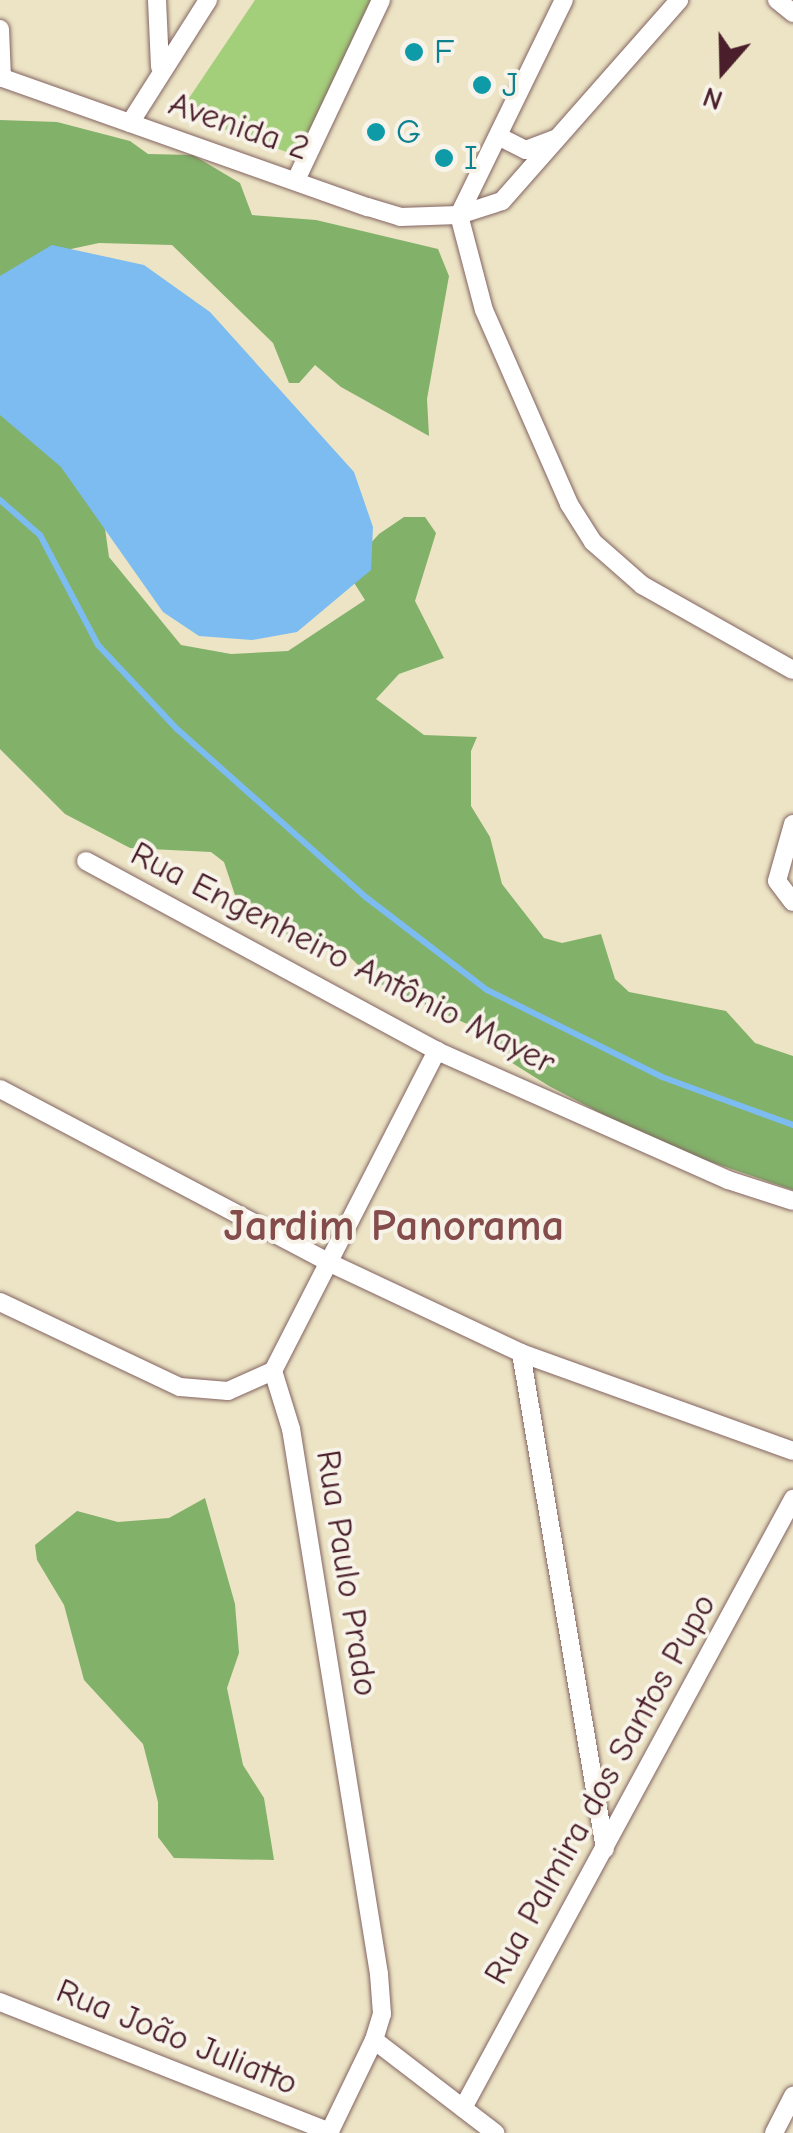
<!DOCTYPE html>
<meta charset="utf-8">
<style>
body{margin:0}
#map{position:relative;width:793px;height:2133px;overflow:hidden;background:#ece4c5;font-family:"Comic Neue",sans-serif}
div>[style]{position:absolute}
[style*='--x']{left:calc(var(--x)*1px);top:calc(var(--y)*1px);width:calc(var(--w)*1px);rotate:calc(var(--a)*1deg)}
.green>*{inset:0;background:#a3ce7a}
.forest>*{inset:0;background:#82b16a}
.water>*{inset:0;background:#7dbcf1}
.stream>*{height:6px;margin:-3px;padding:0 3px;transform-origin:3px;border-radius:3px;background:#7dbcf1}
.roads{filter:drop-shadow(0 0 2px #836461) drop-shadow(0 0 2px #836461)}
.street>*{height:18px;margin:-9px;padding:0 9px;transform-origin:9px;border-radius:9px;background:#fff}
.dots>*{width:28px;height:28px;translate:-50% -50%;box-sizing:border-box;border:5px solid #f7f3e8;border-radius:50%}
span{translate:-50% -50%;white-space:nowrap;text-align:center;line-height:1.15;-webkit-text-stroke:8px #f7f3e8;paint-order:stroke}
.culture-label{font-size:35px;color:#0d838f}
.left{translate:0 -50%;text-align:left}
.street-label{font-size:35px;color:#4a1f2b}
.district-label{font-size:45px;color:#844d4c;font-weight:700}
.north{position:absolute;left:673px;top:20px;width:100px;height:100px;-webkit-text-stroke:8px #f7f3e8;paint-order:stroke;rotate:200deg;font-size:28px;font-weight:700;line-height:40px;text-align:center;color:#4a1f2b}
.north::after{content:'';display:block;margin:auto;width:35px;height:45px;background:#4a1f2b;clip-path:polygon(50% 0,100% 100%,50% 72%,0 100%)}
</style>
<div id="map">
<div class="green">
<i style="clip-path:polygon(255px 0,372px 0,311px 134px,292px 154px,179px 113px)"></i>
</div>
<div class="forest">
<i style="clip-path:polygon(0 120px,57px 122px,130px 141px,148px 154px,193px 155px,240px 183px,252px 215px,316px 220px,438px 249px,449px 276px,427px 399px,429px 436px,341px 387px,315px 365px,299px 383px,289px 383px,273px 343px,172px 245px,99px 243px,57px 252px,0 291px)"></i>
<i style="clip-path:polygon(0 398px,100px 493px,109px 557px,181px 645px,231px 654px,288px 651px,365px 600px,346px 570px,379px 534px,404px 517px,425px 517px,436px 533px,415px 601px,444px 658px,399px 674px,376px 699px,424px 735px,477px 737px,471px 751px,471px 806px,490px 837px,502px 884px,544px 938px,562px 943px,601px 934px,615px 979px,629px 992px,726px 1011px,755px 1043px,793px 1056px,793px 1190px,661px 1145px,549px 1086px,509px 1061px,478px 1029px,374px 981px,345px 952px,324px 952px,290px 937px,235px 895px,224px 862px,211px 852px,130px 848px,65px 814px,0 749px)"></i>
<i style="clip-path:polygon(205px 1498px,235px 1604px,239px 1653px,227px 1688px,243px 1765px,264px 1798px,274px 1860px,174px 1858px,158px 1837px,158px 1802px,143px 1744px,84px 1680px,64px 1605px,37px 1560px,35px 1545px,77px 1511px,118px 1522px,169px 1518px)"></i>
</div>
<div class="water">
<i style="clip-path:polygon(52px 245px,144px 265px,210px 312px,354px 472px,373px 527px,371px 570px,297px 632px,252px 640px,199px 636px,163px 612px,61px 467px,0 415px,0 276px)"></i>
</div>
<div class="stream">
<i style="--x:0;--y:500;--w:53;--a:41.2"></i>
<i style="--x:40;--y:535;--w:124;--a:62.2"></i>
<i style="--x:98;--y:645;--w:115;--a:46.8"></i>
<i style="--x:177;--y:729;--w:254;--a:41.7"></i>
<i style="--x:367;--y:898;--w:151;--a:37.5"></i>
<i style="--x:487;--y:990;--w:195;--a:26.4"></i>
<i style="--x:662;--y:1077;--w:140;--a:20.1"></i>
</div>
<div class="roads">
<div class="street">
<i style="--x:157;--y:0;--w:67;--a:87.4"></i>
<i style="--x:777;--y:0;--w:21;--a:39"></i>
<i style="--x:0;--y:29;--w:49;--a:87.7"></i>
<i style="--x:0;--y:77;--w:390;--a:19.5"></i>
<i style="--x:368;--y:207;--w:34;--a:17"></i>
<i style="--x:400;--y:217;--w:59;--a:-1.9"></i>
<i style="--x:459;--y:215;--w:45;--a:-18"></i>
<i style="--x:502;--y:201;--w:268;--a:-48.6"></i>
<i style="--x:130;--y:123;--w:146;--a:-57.6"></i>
<i style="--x:498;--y:136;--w:31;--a:27"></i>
<i style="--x:526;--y:150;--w:31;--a:-21"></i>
<i style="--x:296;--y:180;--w:199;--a:-64.7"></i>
<i style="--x:459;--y:215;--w:98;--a:75.3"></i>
<i style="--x:484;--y:310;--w:212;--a:66.3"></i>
<i style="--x:569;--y:504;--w:45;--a:57.7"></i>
<i style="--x:593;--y:542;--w:65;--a:41.3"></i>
<i style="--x:642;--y:585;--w:173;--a:29.4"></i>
<i style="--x:459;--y:215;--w:239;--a:-64"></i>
<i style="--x:793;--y:824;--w:59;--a:105.7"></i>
<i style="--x:777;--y:881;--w:26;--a:53"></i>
<i style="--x:86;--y:861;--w:399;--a:28.4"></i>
<i style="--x:437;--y:1051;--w:318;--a:23.9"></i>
<i style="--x:728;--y:1180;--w:68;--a:17.9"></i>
<i style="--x:0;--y:1089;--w:373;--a:27.8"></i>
<i style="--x:330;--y:1263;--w:211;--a:25.2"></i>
<i style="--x:521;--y:1353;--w:289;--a:19.8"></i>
<i style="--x:0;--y:1302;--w:199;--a:25.3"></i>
<i style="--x:180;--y:1387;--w:48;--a:4.8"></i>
<i style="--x:228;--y:1391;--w:49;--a:-24"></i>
<i style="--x:521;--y:1353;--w:503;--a:80.39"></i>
<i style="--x:0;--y:2002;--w:355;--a:21.5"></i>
<i style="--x:374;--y:2040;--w:153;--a:37.5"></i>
<i style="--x:463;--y:2108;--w:693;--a:-61.55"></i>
<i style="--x:329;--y:2133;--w:103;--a:-64.2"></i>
<i style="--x:374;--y:2040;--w:27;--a:-73"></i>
<i style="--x:382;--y:2014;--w:40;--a:-94.3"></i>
<i style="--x:379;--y:1974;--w:552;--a:-99.17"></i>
<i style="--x:291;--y:1429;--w:61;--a:-107.2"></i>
<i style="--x:273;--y:1371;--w:360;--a:-62.9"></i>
<i style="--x:774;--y:2133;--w:42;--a:-62.8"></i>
</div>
</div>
<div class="dots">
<i style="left:414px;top:52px;background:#0f9aa8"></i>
<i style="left:482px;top:85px;background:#0f9aa8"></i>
<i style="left:376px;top:132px;background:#0f9aa8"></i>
<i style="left:444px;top:158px;background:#0f9aa8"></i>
</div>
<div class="culture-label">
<span class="left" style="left:434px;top:52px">F</span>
<span class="left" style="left:502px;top:85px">J</span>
<span class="left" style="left:396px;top:132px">G</span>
<span class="left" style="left:464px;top:158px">I</span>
</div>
<div class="street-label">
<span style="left:239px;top:126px;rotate:19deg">Avenida 2</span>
<span style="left:343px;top:958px;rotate:27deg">Rua Engenheiro Antônio Mayer</span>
<span style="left:347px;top:1573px;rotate:81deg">Rua Paulo Prado</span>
<span style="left:600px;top:1789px;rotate:-61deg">Rua Palmira dos Santos Pupo</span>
<span style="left:177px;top:2037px;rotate:22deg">Rua João Juliatto</span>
</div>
<div class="district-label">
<span style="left:394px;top:1226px">Jardim Panorama</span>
</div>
<div class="north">N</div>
</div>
